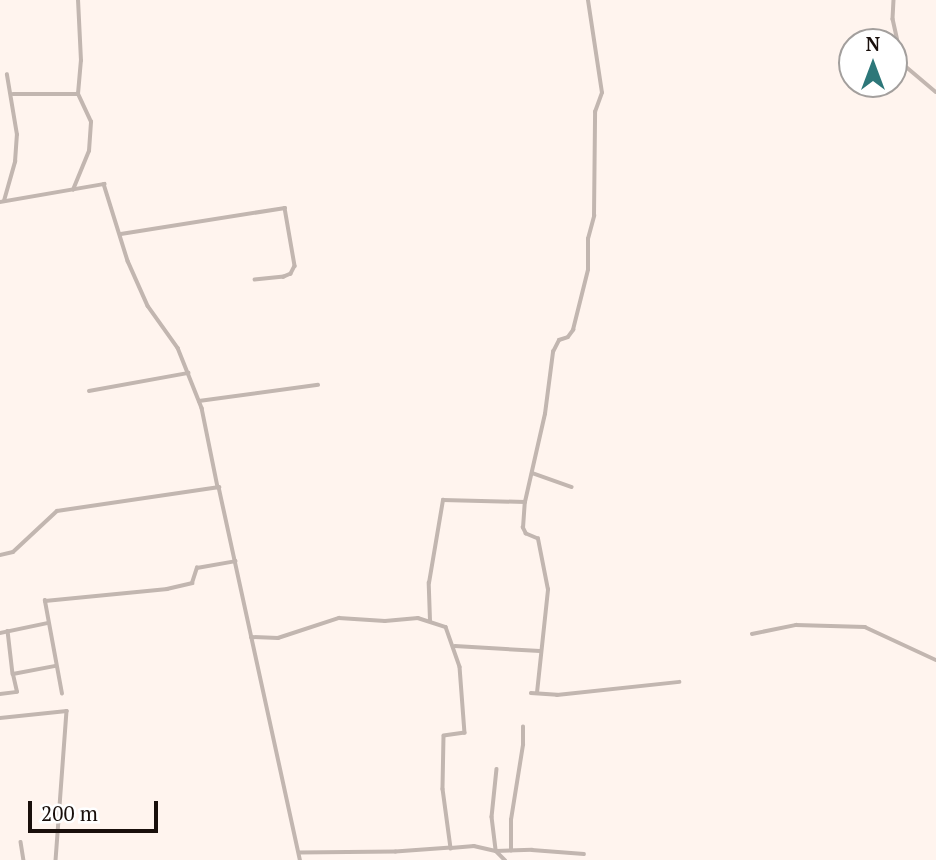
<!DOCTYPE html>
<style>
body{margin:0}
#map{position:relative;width:936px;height:860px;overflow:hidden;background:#fff4ee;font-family:"PT Serif",serif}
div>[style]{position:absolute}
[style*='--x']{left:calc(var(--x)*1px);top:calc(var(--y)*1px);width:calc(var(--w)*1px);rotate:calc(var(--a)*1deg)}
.minor>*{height:3.5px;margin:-1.75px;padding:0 1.75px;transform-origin:1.75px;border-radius:1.75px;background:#c2b6b0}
span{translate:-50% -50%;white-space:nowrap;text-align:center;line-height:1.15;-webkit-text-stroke:7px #fff;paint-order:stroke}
.north{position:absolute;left:838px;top:28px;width:70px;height:70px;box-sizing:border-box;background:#fff;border:2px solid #a39f9d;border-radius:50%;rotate:0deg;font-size:19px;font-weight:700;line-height:28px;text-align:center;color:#190f0b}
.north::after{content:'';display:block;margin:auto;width:24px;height:32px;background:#2d7779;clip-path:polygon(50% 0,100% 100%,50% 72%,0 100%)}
.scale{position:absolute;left:28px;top:801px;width:130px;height:32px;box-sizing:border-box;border:4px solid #190f0b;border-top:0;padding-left:9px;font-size:21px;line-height:24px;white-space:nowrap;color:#190f0b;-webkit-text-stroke:5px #fff;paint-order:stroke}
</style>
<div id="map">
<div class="minor">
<i style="--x:894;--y:0;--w:19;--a:93"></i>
<i style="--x:893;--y:19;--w:46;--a:77.5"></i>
<i style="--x:903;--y:64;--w:43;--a:40.3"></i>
<i style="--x:13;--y:94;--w:64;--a:0"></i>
<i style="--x:73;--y:190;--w:42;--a:-67.7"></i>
<i style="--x:89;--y:151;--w:29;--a:-86"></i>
<i style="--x:91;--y:122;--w:31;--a:-115"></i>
<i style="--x:78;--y:94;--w:33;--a:-85"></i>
<i style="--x:81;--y:61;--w:61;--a:-92.8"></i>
<i style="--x:4;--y:201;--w:41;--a:-74.2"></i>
<i style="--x:15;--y:162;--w:27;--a:-86"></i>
<i style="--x:17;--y:135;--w:61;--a:-99.5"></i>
<i style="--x:0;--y:202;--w:106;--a:-9.8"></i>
<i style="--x:104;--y:184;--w:81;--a:72.7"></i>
<i style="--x:128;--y:261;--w:49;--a:66"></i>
<i style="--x:148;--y:306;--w:52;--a:54.5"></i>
<i style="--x:178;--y:348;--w:65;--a:68.2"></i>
<i style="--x:202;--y:408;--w:81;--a:78.6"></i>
<i style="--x:121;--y:234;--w:166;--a:-9"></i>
<i style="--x:285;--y:208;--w:59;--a:80.2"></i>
<i style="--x:295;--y:266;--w:9;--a:117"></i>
<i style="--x:291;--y:274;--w:8;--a:157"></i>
<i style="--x:284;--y:277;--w:29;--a:174"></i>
<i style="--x:89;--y:391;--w:101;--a:-10.3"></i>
<i style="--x:199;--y:401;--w:120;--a:-7.7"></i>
<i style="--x:532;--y:473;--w:42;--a:19.3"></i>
<i style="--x:0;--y:555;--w:13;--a:-13"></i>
<i style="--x:13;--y:552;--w:60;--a:-43"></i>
<i style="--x:57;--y:511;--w:164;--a:-8.4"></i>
<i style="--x:219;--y:487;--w:382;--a:77.7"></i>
<i style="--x:430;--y:621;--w:38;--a:-92"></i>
<i style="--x:429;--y:583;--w:84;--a:-80.4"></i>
<i style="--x:443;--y:500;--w:82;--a:1.4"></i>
<i style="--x:8;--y:631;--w:43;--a:83.4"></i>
<i style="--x:0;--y:633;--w:49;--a:-11.8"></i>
<i style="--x:752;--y:634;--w:45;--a:-11.6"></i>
<i style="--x:796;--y:625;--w:69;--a:1.7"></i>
<i style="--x:865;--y:627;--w:78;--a:24.9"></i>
<i style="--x:251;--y:637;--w:27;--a:2"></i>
<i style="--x:278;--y:638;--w:64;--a:-18.2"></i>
<i style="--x:339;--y:618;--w:46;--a:3.7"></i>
<i style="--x:385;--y:621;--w:33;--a:-5"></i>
<i style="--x:418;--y:618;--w:29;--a:18"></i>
<i style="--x:446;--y:627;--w:42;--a:70.7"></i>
<i style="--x:460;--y:667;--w:66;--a:85.7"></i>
<i style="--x:465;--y:733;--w:21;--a:172"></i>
<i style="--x:444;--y:736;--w:53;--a:91.1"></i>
<i style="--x:443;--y:789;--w:60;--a:82.3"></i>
<i style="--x:451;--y:848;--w:55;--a:175.8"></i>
<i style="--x:396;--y:852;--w:96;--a:179.4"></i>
<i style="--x:455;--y:646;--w:85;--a:3.4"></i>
<i style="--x:531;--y:693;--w:26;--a:4"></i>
<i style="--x:557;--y:695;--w:123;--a:-6.1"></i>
<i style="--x:537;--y:693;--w:104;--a:-83.9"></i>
<i style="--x:548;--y:590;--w:52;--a:-101.1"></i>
<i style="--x:538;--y:539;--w:13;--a:-157"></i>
<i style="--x:526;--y:534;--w:7;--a:-117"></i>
<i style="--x:523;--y:528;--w:26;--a:-86"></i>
<i style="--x:525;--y:502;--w:90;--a:-77.2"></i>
<i style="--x:545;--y:414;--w:63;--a:-82.6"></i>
<i style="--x:553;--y:352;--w:13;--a:-63"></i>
<i style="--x:559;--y:340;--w:9;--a:-18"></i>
<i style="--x:568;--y:337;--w:9;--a:-54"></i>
<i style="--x:573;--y:330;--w:62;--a:-76"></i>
<i style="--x:588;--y:270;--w:31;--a:-90"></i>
<i style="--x:588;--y:239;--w:24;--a:-75"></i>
<i style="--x:594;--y:216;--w:104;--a:-89.4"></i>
<i style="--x:595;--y:112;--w:20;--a:-70"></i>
<i style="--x:602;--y:93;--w:94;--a:-98.6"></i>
<i style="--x:0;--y:694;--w:17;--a:-7"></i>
<i style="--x:17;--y:692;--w:18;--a:-103"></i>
<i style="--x:13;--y:674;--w:43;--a:-10.8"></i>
<i style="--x:62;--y:694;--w:95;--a:-100.4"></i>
<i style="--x:45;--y:601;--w:123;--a:-5.6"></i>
<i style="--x:167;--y:589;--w:26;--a:-13"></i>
<i style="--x:192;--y:583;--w:16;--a:-72"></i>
<i style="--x:197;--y:568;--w:39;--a:-10"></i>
<i style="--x:0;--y:718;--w:67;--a:-6"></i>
<i style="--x:67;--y:711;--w:149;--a:94.2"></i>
<i style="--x:497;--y:769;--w:48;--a:95.9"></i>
<i style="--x:492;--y:817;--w:34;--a:83"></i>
<i style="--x:496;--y:851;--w:36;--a:-2"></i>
<i style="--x:532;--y:850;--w:52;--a:4.4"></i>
<i style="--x:21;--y:842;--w:18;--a:81"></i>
<i style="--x:451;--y:848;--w:23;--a:-5"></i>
<i style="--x:474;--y:846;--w:23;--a:13"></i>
<i style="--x:496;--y:851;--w:13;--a:45"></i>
<i style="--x:511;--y:851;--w:31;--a:-90"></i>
<i style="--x:511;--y:820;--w:76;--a:-80.9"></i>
<i style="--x:523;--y:745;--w:18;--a:-90"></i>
</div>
<div class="north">N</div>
<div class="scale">200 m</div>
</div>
